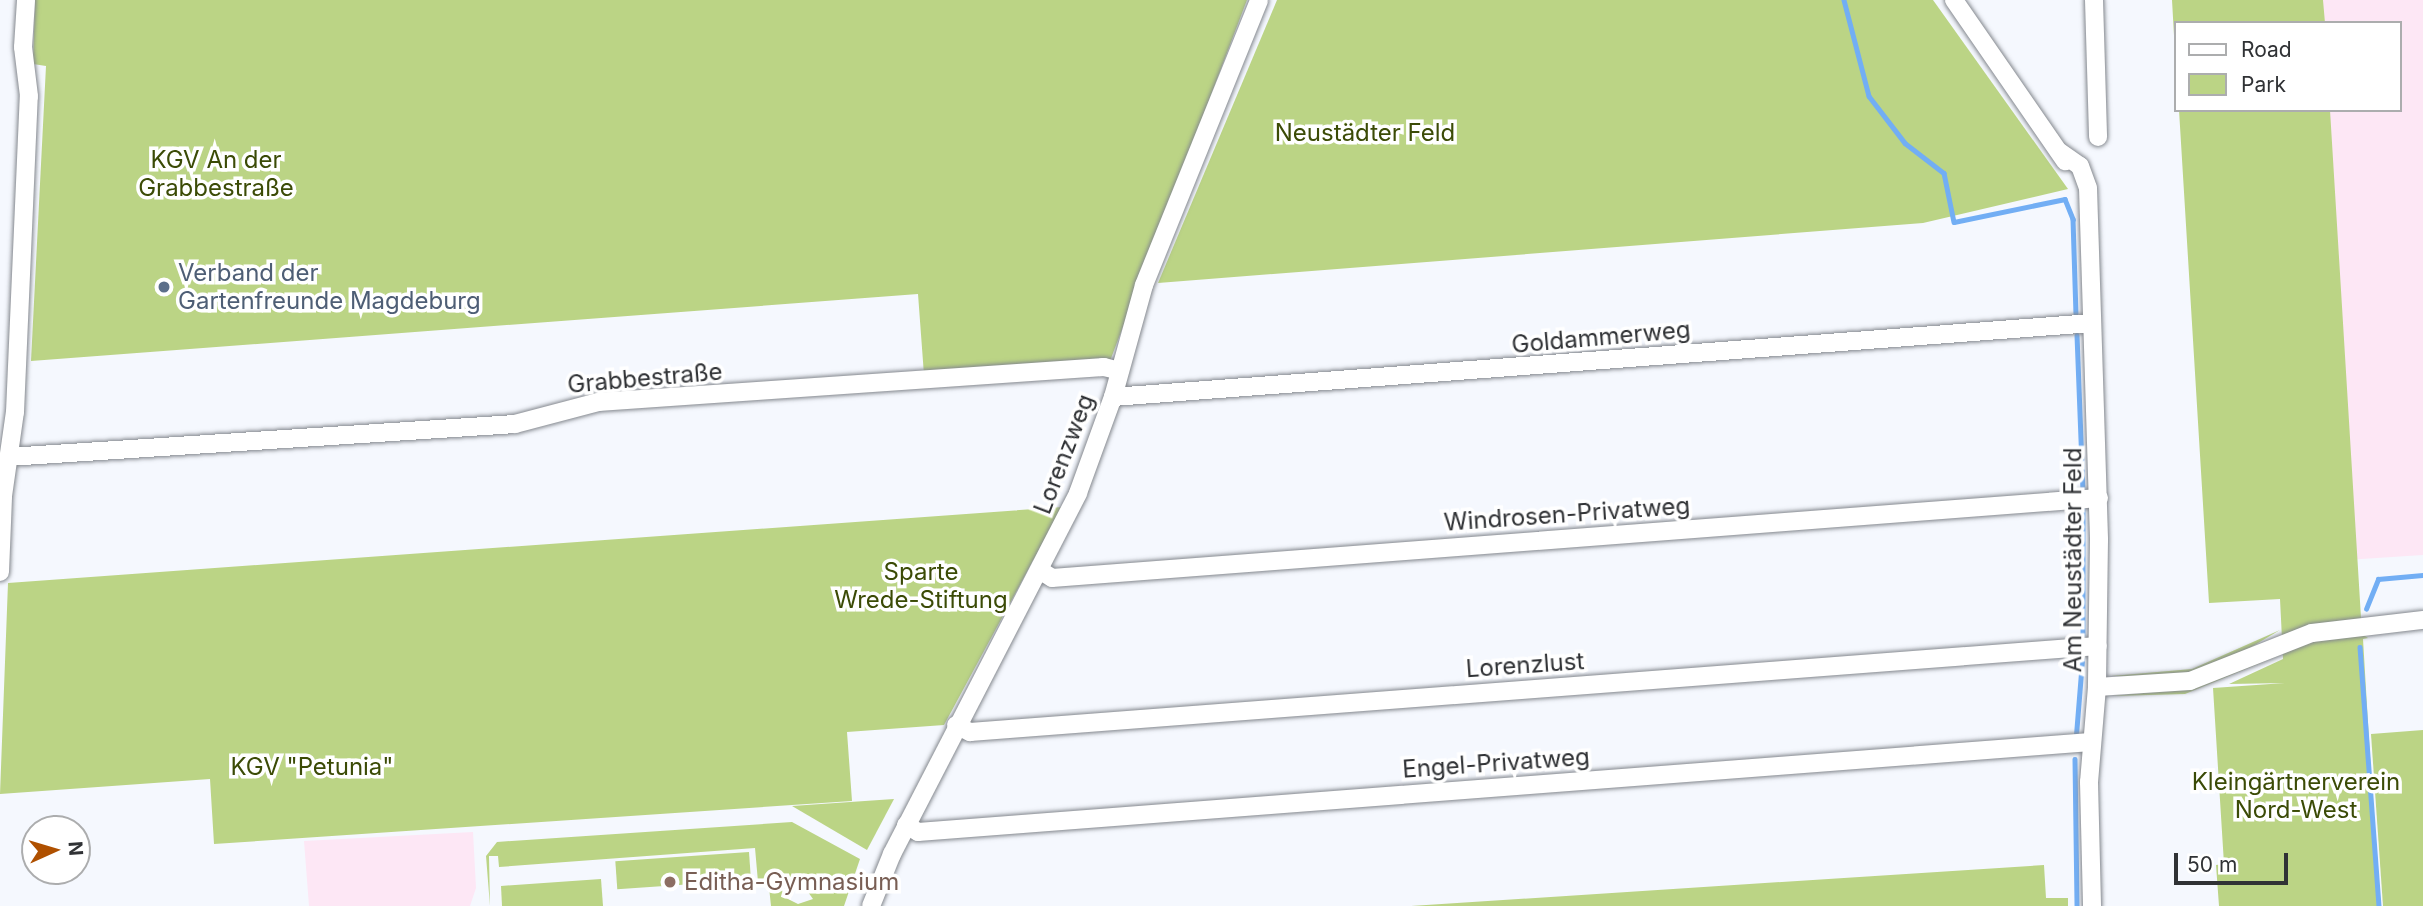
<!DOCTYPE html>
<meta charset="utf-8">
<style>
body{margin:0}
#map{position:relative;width:2423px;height:906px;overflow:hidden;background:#f5f8fe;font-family:Inter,sans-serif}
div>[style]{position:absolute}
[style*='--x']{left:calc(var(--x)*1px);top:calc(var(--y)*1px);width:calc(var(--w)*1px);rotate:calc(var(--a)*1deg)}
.industrial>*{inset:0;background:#fde7f5}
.green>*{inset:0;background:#bbd485;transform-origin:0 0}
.stream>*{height:4.5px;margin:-2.25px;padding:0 2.25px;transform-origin:2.25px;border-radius:2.25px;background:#72aef4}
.roads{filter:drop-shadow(0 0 2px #84888e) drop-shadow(0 0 2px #84888e)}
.minor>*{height:18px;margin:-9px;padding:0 9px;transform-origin:9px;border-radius:9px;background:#fff}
.dots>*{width:19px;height:19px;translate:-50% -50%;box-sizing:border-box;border:4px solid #fff;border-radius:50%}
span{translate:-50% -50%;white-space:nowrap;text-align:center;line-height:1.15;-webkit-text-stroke:7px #fff;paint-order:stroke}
.park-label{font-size:24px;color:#3b4b06}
.service-label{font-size:24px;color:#4e5e75}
.left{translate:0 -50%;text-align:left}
.street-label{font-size:24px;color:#303235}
.education-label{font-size:24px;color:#785e54}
.legend{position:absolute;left:2174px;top:21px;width:228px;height:91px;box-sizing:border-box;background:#fff;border:2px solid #acadae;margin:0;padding:9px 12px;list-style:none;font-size:21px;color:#303235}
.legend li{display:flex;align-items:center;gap:14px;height:35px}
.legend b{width:35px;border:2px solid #acadae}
.north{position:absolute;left:21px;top:815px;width:70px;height:70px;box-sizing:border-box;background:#fff;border:2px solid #acadae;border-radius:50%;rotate:86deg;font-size:19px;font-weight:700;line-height:28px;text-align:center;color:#303235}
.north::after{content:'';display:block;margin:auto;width:24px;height:32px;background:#af5000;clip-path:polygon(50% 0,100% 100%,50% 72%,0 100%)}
.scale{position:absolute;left:2174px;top:853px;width:114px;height:32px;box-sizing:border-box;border:4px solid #303235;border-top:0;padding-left:9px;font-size:21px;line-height:24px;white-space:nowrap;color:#303235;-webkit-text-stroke:5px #fff;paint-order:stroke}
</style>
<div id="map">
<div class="industrial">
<i style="clip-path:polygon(2314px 0,2423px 0,2423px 555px,2346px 560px,2321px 110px,2400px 110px,2400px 23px,2316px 23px)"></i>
<i style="clip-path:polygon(473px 832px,476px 888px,470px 906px,309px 906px,304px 841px)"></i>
</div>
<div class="green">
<i style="clip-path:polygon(35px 0,1247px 0,1110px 361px,924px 375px,918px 294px,31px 361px,46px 66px,33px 64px)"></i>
<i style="clip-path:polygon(1277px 0,1933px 0,2068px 189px,1923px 223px,1158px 283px)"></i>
<i style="clip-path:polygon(2172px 0,2323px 0,2325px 23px,2176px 23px,2176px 71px)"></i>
<i style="clip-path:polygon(2179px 110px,2330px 110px,2362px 634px,2368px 638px,2363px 639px,2379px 906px,2219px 906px,2216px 865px,2224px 864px,2213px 688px,2285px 683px,2229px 684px,2283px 659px,2280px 599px,2209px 603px)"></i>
<i style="clip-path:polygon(1062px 507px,944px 725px,847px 732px,852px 801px,214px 844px,210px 779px,0 794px,8px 583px)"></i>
<i style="clip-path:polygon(2280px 630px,2231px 659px,2181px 676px,2111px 676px,2192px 669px)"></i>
<i style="clip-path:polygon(2280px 651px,2280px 655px,2185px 694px,2112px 696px,2193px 688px)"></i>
<i style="clip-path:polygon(2423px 730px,2423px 906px,2383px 906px,2371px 734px)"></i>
<i style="clip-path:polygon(894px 799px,867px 850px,792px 806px)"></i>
<i style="clip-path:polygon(792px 822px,860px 859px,844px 906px,771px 906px,769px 887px,780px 886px,786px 898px,798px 904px,813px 899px,798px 878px,758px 882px,755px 848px,499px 867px,498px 856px,489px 856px,490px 906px,486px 856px,497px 842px)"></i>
<i style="left:749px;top:852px;width:28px;height:134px;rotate:86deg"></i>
<i style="clip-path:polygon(2044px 865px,2046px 898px,2068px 898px,2068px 906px,1411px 906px)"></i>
<i style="clip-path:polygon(601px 879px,603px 906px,502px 906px,501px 886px)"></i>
</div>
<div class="stream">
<i style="--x:1844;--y:0;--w:99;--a:75.4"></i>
<i style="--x:1869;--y:96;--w:59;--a:52.5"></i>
<i style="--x:1905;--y:143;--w:49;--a:37.6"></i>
<i style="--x:1944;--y:173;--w:50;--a:78.5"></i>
<i style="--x:1954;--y:222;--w:113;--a:-11.7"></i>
<i style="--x:2065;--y:199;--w:22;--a:68"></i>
<i style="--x:2073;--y:219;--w:94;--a:88.2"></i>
<i style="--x:2077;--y:335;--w:157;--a:87.8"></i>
<i style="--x:2083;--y:509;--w:126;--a:90"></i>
<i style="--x:2366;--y:609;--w:32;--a:-68"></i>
<i style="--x:2378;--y:579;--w:45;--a:-5.1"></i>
<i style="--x:2360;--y:647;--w:260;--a:85.8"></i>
<i style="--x:2076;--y:735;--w:75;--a:-85.4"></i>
<i style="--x:2075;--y:759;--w:147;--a:89.2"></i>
</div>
<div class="roads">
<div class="minor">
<i style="--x:1954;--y:0;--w:196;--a:55.4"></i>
<i style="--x:2094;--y:0;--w:137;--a:88.3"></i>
<i style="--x:2060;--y:152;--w:24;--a:35"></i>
<i style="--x:2080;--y:166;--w:23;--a:70"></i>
<i style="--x:2088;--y:188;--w:352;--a:88.2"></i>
<i style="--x:2099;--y:540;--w:147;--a:90.8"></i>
<i style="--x:2097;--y:687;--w:95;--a:94.8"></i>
<i style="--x:2089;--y:782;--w:124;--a:88.6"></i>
<i style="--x:1113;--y:397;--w:982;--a:-4.32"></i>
<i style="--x:8;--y:457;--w:508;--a:-3.72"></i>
<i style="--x:515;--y:424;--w:86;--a:-14.8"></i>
<i style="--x:598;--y:402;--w:507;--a:-3.96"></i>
<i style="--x:1104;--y:367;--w:16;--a:14"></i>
<i style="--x:1041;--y:571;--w:13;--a:32"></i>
<i style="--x:1052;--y:578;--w:1050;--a:-4.37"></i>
<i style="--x:0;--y:572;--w:76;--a:-87.7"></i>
<i style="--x:3;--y:496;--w:85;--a:-81.9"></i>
<i style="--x:15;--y:412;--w:316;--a:-87.5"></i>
<i style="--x:29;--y:96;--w:49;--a:-97"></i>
<i style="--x:23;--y:47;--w:47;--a:-86.3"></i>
<i style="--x:2097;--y:687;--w:93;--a:-3.7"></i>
<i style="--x:2190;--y:681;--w:131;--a:-21.5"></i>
<i style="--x:2312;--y:633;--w:112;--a:-6.7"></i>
<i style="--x:956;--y:725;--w:16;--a:27"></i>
<i style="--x:970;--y:732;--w:1131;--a:-4.36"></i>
<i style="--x:906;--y:825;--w:14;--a:30"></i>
<i style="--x:918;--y:832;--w:1176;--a:-4.39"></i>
<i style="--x:871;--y:906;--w:56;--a:-68"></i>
<i style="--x:892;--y:854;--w:406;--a:-62.7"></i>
<i style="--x:1078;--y:493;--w:102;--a:-70"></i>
<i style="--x:1113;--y:397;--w:116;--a:-74.5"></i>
<i style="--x:1144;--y:285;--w:307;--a:-68"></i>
</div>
</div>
<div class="dots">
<i style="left:164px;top:287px;background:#5c6f8a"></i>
<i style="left:670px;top:882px;background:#8d6e63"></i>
</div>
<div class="park-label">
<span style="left:1365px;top:133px">Neustädter Feld</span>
<span style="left:216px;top:174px">KGV An der<br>Grabbestraße</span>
<span style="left:921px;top:586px">Sparte<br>Wrede-Stiftung</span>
<span style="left:312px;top:767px">KGV "Petunia"</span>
<span style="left:2296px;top:796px">Kleingärtnerverein<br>Nord-West</span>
</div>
<div class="service-label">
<span class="left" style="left:178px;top:287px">Verband der<br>Gartenfreunde Magdeburg</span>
</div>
<div class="street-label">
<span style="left:1601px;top:337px;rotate:-5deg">Goldammerweg</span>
<span style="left:645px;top:378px;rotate:-5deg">Grabbestraße</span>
<span style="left:1064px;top:454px;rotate:-69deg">Lorenzweg</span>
<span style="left:1567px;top:514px;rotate:-4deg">Windrosen-Privatweg</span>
<span style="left:2073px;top:560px;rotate:-90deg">Am Neustädter Feld</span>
<span style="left:1525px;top:665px;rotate:-4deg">Lorenzlust</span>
<span style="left:1496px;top:763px;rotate:-4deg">Engel-Privatweg</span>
</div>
<div class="education-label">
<span class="left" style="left:684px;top:882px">Editha-Gymnasium</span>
</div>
<ul class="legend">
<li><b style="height:9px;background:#fff"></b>Road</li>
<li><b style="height:19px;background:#bbd485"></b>Park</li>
</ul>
<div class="north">N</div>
<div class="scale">50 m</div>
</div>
